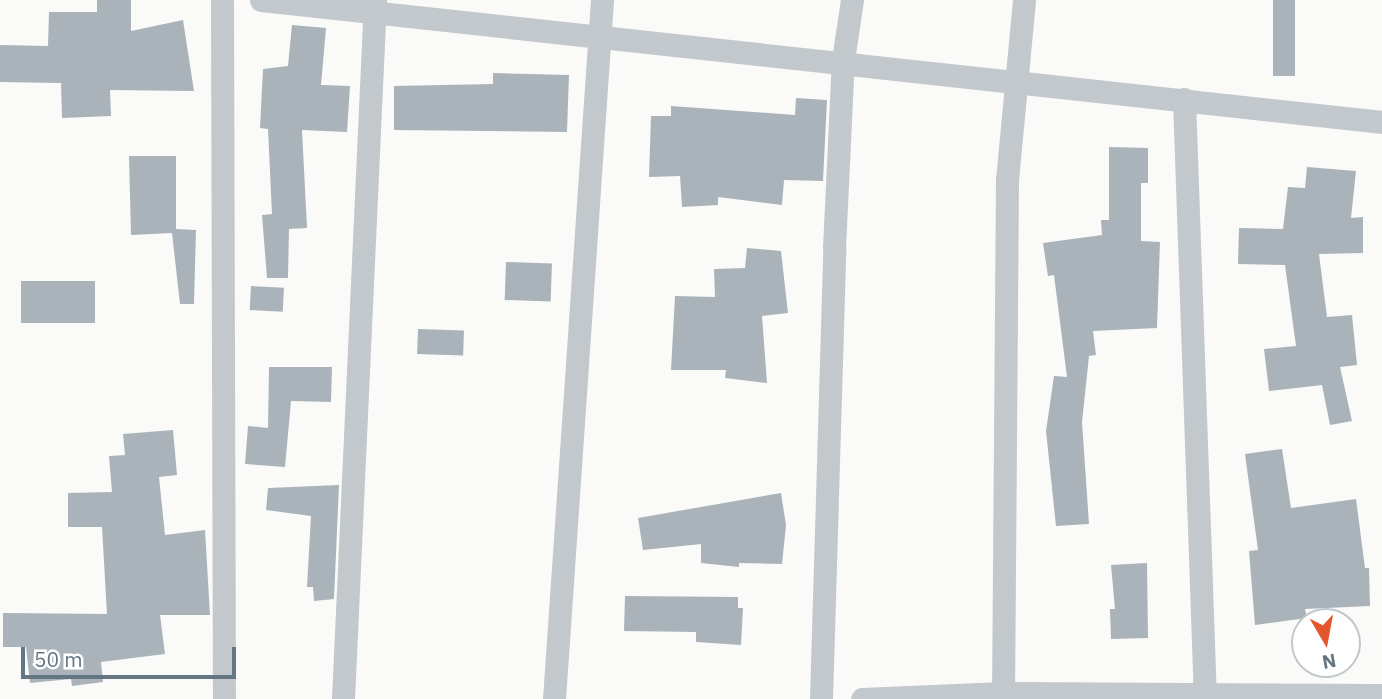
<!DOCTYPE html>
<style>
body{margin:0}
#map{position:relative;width:1382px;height:699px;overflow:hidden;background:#fafaf8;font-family:"IBM Plex Sans",sans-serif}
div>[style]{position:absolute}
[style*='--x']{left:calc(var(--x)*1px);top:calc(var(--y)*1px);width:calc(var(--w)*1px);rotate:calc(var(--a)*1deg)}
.building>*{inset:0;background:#aab3b9;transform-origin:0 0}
.street>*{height:23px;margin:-11.5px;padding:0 11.5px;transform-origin:11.5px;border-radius:11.5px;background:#c3c8cc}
span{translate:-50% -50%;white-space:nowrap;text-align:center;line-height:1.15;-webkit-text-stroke:7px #fff;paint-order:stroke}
.north{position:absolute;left:1291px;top:608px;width:70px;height:70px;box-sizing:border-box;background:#fff;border:2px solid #c1c8cd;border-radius:50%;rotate:170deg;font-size:19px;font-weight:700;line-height:28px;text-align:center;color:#657683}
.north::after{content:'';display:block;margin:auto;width:24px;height:32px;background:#e4572e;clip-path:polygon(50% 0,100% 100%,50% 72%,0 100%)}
.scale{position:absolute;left:21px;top:647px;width:215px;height:32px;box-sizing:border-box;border:4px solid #657683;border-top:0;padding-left:9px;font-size:21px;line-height:24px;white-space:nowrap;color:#657683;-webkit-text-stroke:5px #fff;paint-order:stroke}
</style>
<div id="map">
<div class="building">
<i style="clip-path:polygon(97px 0,131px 0,131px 31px,183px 20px,194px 91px,110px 90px,111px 116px,62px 118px,61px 83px,0 82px,0 45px,48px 46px,49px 12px,97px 12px)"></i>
<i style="left:1273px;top:0;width:22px;height:76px"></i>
<i style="clip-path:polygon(292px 25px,326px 28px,321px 85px,350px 86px,347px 132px,302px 130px,307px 228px,289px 229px,288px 278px,267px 278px,262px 215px,272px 214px,268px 129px,260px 128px,263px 69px,288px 66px)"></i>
<i style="clip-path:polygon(493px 73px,569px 75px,567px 132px,394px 130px,394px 86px,493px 84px)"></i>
<i style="clip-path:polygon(796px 98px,827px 100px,823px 181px,784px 180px,782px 205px,718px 197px,718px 205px,682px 207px,680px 176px,649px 177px,651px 116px,671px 116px,671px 106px,795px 115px)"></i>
<i style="clip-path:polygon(1109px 147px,1148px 148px,1148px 183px,1141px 183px,1141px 241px,1160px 242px,1157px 328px,1093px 331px,1096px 355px,1089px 356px,1082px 422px,1089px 524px,1056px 526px,1046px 431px,1054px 376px,1067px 377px,1054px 275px,1048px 276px,1043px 243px,1102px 235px,1101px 220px,1109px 220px)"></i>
<i style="clip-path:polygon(129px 156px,176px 156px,176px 229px,196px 230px,194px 304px,180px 304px,172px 233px,131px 235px)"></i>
<i style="clip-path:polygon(1307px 167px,1356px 171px,1351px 218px,1363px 217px,1363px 253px,1319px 254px,1327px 317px,1352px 315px,1357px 365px,1340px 367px,1352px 421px,1330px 425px,1322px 385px,1269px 391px,1264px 349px,1296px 346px,1285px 265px,1238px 264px,1239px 228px,1283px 229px,1288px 187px,1305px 188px)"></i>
<i style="clip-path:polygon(747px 248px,781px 251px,788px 313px,762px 316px,767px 383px,725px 378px,726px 370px,671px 370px,675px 296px,715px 297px,714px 269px,745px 268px)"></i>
<i style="left:506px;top:262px;width:46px;height:38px;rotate:2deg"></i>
<i style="left:21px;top:281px;width:74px;height:42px"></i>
<i style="left:251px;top:286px;width:33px;height:24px;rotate:3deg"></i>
<i style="left:418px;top:329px;width:46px;height:25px;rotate:2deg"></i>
<i style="clip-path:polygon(269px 367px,332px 367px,331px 402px,291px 401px,285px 467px,245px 464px,248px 426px,268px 428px)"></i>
<i style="clip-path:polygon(173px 430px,177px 475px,159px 477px,165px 535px,205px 530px,210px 615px,160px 615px,165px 654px,101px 662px,103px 682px,72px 686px,71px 679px,30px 683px,26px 647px,3px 647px,3px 613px,107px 614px,102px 527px,68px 527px,68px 493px,112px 492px,109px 456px,125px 455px,123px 434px)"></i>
<i style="clip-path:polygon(1282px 449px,1291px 508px,1356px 499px,1365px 568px,1369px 568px,1370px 606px,1305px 609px,1307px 618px,1255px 625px,1249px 551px,1258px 550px,1245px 454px)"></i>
<i style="clip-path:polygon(339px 485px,334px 599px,314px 601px,313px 587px,307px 587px,311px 516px,266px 510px,268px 488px)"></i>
<i style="clip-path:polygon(781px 493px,786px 525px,782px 564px,739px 563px,739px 567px,701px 563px,701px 544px,643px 550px,638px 518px)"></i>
<i style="clip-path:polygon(1147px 563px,1148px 638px,1111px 639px,1110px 609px,1115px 609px,1111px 565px)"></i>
<i style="clip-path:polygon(625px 596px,738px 597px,738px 608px,743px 608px,741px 645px,696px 642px,696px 632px,624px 631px)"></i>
</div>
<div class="street">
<i style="--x:222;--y:0;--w:699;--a:89.84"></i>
<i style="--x:261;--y:0;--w:1128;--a:6.21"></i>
<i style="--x:1184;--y:99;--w:600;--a:88"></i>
<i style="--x:343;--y:699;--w:700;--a:-87.38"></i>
<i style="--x:554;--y:699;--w:701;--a:-86.07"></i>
<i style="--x:821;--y:699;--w:451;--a:-88.3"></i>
<i style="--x:834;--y:248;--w:188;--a:-87.3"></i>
<i style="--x:843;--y:60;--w:61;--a:-81.5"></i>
<i style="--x:862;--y:699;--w:141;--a:-2.4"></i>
<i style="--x:1003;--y:693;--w:379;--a:0.3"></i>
<i style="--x:1003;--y:699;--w:519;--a:-89.56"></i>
<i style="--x:1007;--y:180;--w:181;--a:-84.6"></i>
</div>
<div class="north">N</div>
<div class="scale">50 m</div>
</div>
